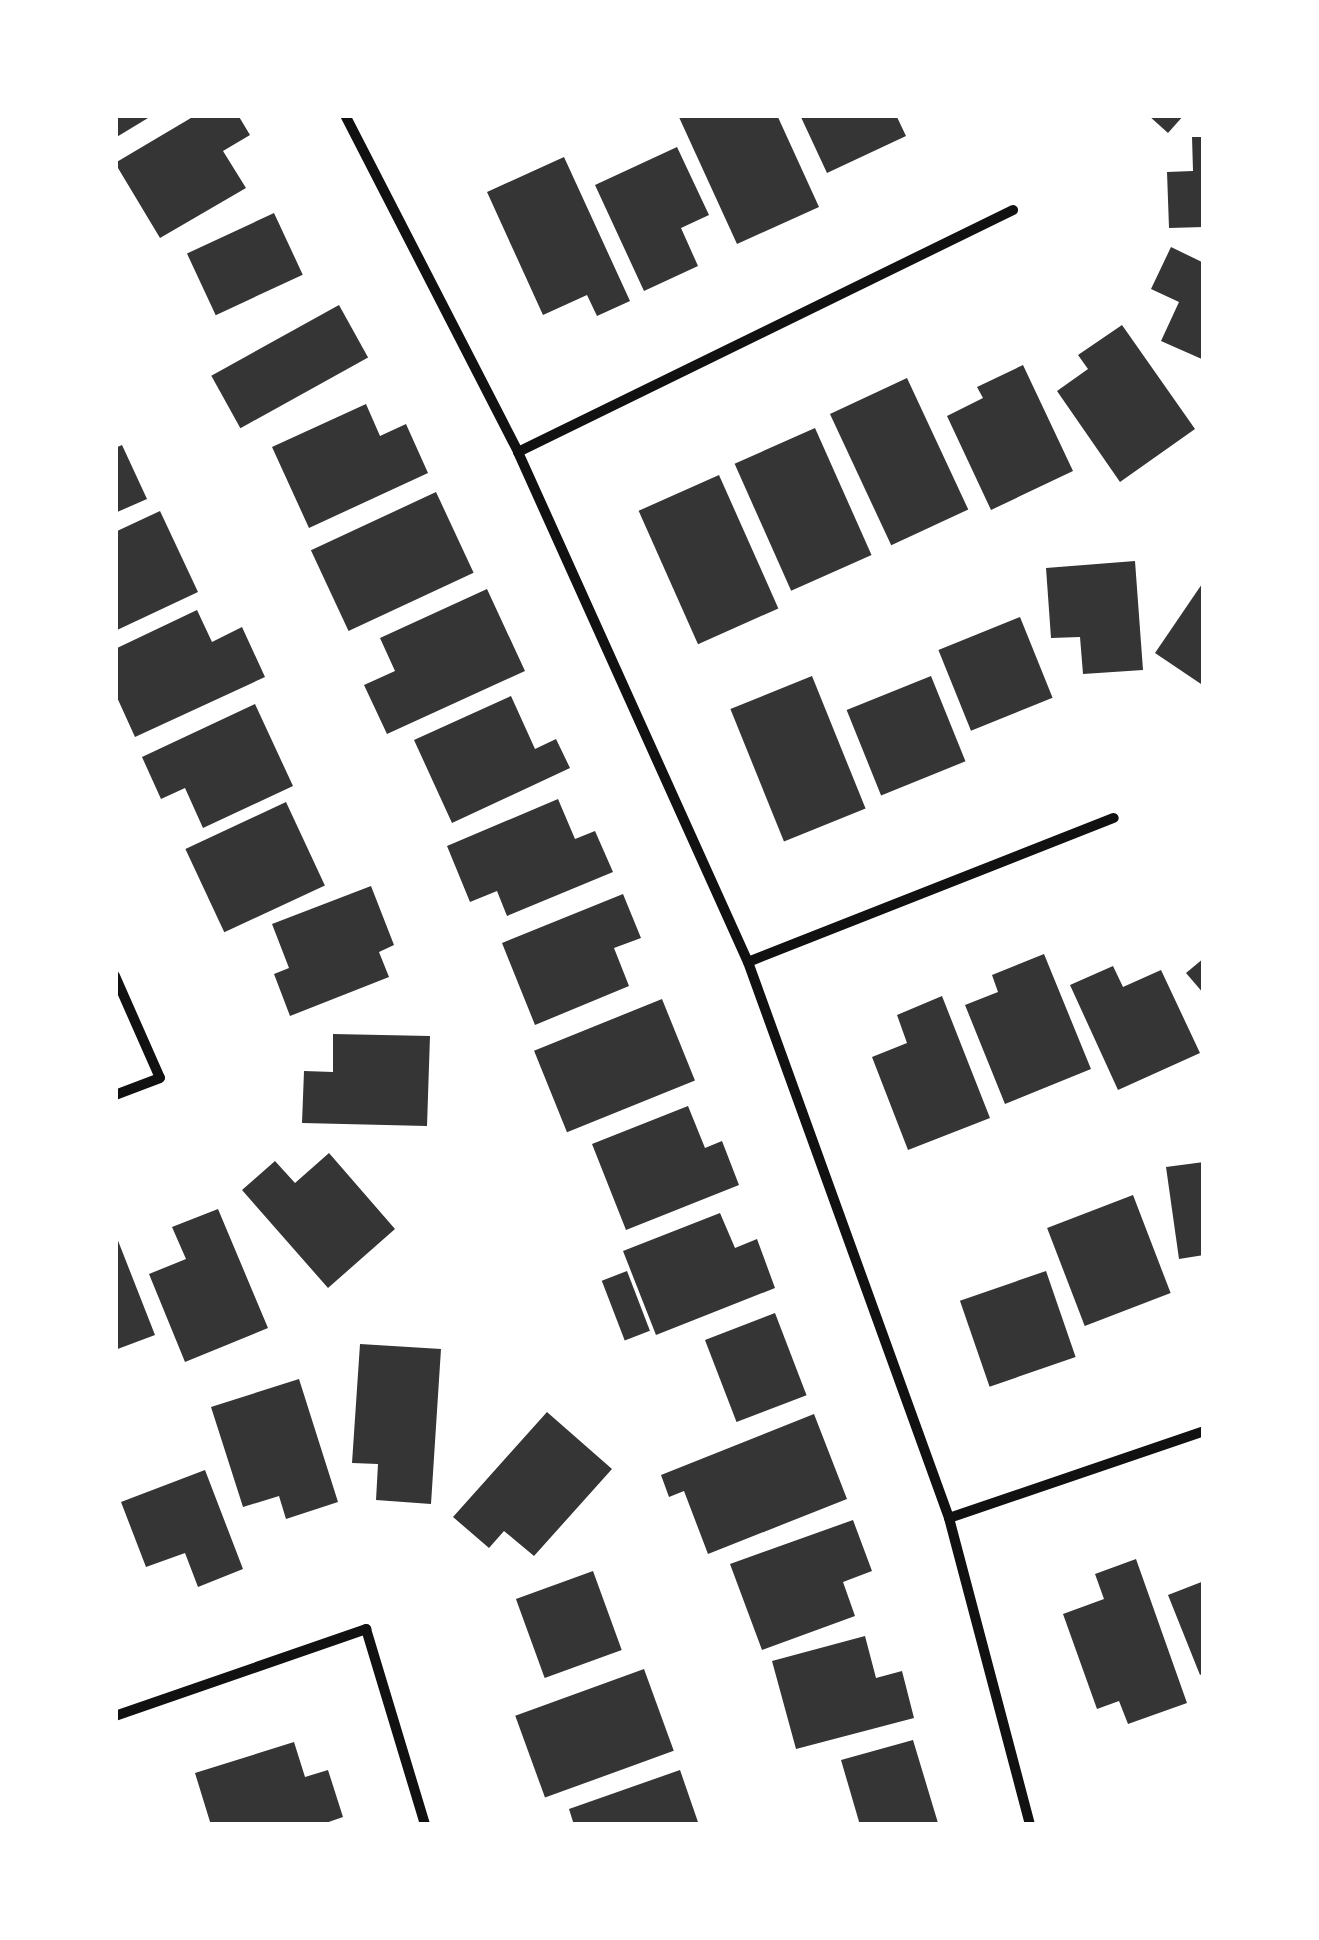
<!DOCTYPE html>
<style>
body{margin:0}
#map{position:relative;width:1319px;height:1940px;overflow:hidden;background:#fff;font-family:Spectral,serif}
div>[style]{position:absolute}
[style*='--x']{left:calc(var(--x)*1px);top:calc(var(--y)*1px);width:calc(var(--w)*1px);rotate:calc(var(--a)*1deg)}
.building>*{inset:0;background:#353535;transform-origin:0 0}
.minor>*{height:10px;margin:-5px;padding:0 5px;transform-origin:5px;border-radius:5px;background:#111}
span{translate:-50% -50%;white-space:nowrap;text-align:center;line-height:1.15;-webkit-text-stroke:10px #fff;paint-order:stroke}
.frame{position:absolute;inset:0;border:118px solid #fff;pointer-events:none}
</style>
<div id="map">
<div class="building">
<i style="clip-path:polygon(115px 115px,153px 115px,115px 138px)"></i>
<i style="clip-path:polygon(196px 115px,238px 115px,250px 135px,223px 151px,246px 188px,160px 238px,115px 163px)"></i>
<i style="clip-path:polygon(678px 115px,777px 115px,819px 207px,737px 244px)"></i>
<i style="clip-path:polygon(800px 115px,896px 115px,906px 136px,827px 173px)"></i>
<i style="clip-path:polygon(1148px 115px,1184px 115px,1168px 133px)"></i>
<i style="clip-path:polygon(1192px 137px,1204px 137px,1204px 227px,1169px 228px,1167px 172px,1193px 171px)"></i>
<i style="clip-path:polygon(677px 147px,709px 215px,681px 228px,698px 266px,644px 291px,595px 185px)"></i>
<i style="clip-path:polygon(564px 157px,630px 301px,597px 316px,587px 295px,543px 315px,487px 192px)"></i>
<i style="left:274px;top:213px;width:68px;height:96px;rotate:65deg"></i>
<i style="clip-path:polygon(1171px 247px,1204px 263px,1204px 360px,1161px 341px,1179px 302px,1151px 289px)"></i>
<i style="left:339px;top:305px;width:60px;height:146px;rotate:61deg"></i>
<i style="clip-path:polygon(1122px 325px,1195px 429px,1120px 482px,1057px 391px,1088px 369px,1078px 355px)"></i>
<i style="clip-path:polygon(1023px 365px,1073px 471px,991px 510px,947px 416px,983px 398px,977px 387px)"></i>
<i style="left:907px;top:378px;width:145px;height:85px;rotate:65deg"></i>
<i style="clip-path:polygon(366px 404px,380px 436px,406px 424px,428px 473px,309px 528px,272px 447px)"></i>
<i style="left:815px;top:428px;width:139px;height:88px;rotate:66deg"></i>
<i style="clip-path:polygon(122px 445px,147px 499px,115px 513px,115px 448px)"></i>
<i style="left:719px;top:475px;width:146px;height:88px;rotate:66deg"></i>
<i style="left:436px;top:492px;width:89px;height:138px;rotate:65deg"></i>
<i style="clip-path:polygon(160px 511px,198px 592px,115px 631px,115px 532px)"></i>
<i style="clip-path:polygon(1135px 561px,1143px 670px,1083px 674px,1080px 637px,1051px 638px,1046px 568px)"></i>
<i style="clip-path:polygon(1204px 581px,1204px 686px,1155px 653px)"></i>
<i style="clip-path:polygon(487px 589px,525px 671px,387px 734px,364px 685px,395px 671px,380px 638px)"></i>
<i style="clip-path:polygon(197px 610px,212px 642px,242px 627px,265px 677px,135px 737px,115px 693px,115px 649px)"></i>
<i style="left:1020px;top:617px;width:87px;height:88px;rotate:68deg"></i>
<i style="left:812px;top:676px;width:143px;height:88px;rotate:68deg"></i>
<i style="left:931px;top:676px;width:92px;height:91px;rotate:68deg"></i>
<i style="clip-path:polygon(511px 696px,535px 749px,556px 739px,570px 768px,452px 823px,414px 740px)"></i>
<i style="clip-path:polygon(255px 704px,293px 786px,203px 828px,185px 788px,161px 799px,142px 757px)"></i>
<i style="clip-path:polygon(558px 799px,575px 839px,595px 831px,613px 872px,507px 916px,497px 891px,470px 902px,447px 846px)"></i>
<i style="left:286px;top:802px;width:92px;height:111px;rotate:65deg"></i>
<i style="clip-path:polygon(371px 886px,394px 945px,379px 952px,389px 977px,290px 1016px,274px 974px,289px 968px,272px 924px)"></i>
<i style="clip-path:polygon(623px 894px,641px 938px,614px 948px,629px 986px,535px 1025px,502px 943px)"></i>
<i style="clip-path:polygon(1044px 954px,1091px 1069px,1005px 1104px,965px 1005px,998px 992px,992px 975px)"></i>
<i style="clip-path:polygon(1204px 958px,1204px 994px,1186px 973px)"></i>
<i style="clip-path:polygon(1113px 966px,1123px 987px,1161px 970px,1200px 1053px,1118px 1090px,1070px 985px)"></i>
<i style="clip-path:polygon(942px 996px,990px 1118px,908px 1150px,872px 1057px,907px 1043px,897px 1015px)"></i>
<i style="left:662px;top:999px;width:88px;height:138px;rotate:68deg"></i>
<i style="clip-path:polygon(333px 1034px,430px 1036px,427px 1126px,302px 1123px,304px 1071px,333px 1072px)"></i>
<i style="clip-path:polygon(688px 1106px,705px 1148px,722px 1141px,739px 1185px,626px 1230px,592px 1144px)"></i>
<i style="clip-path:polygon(329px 1153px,395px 1229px,328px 1288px,242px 1190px,275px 1161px,295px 1183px)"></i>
<i style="clip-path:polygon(1204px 1162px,1204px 1255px,1179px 1259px,1166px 1167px)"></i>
<i style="left:1133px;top:1195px;width:105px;height:92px;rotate:69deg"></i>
<i style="clip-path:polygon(218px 1209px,268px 1328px,185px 1362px,149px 1274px,186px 1259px,172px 1227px)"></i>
<i style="clip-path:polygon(720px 1213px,735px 1248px,757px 1239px,775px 1288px,656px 1335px,623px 1251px)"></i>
<i style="clip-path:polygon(115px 1233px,155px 1335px,115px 1350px)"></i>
<i style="left:627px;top:1271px;width:64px;height:27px;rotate:69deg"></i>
<i style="left:1046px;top:1271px;width:91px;height:91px;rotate:71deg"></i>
<i style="left:775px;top:1313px;width:88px;height:75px;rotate:69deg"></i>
<i style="clip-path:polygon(360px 1344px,441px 1349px,431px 1504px,376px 1500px,378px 1464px,352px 1463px)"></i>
<i style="clip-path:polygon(299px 1379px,338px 1502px,286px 1519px,279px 1496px,243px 1507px,211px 1407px)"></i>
<i style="clip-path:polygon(547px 1412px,612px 1469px,534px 1556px,504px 1531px,489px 1548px,453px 1517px)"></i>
<i style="clip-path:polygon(814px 1414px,847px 1499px,708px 1554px,684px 1491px,669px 1497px,661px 1475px)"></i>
<i style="clip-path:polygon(205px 1470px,243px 1569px,198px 1587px,185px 1553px,146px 1567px,121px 1502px)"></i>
<i style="clip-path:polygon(853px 1520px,872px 1571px,843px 1582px,855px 1616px,762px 1650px,730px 1564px)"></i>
<i style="clip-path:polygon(1136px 1559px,1187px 1703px,1128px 1724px,1119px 1701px,1097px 1709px,1063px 1614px,1104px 1599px,1095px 1574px)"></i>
<i style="left:593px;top:1571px;width:84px;height:82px;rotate:70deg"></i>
<i style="clip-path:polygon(1204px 1581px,1204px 1673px,1200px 1675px,1168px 1595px)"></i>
<i style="clip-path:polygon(865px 1636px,876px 1678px,902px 1671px,914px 1718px,796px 1749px,772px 1661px)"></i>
<i style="left:644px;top:1669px;width:87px;height:137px;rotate:70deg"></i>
<i style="clip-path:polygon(913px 1740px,938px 1823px,860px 1825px,841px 1760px)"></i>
<i style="clip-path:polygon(294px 1742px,305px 1777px,328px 1770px,343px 1817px,320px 1825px,211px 1825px,195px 1773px)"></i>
<i style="clip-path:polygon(680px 1770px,699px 1825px,574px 1825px,569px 1809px)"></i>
</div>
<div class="minor">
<i style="--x:345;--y:115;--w:379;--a:62.8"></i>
<i style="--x:518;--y:452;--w:559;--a:65.73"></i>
<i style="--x:748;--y:962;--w:591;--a:70.12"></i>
<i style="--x:949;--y:1518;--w:318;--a:75.2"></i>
<i style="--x:518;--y:452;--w:551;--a:-26.05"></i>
<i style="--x:748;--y:962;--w:393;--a:-21.5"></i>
<i style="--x:115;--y:976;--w:111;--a:66.2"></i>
<i style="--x:160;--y:1078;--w:48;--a:159.3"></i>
<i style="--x:949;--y:1518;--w:269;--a:-18.8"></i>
<i style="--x:115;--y:1716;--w:266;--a:-19.1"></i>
<i style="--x:366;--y:1629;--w:205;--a:73.2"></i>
</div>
<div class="frame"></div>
</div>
